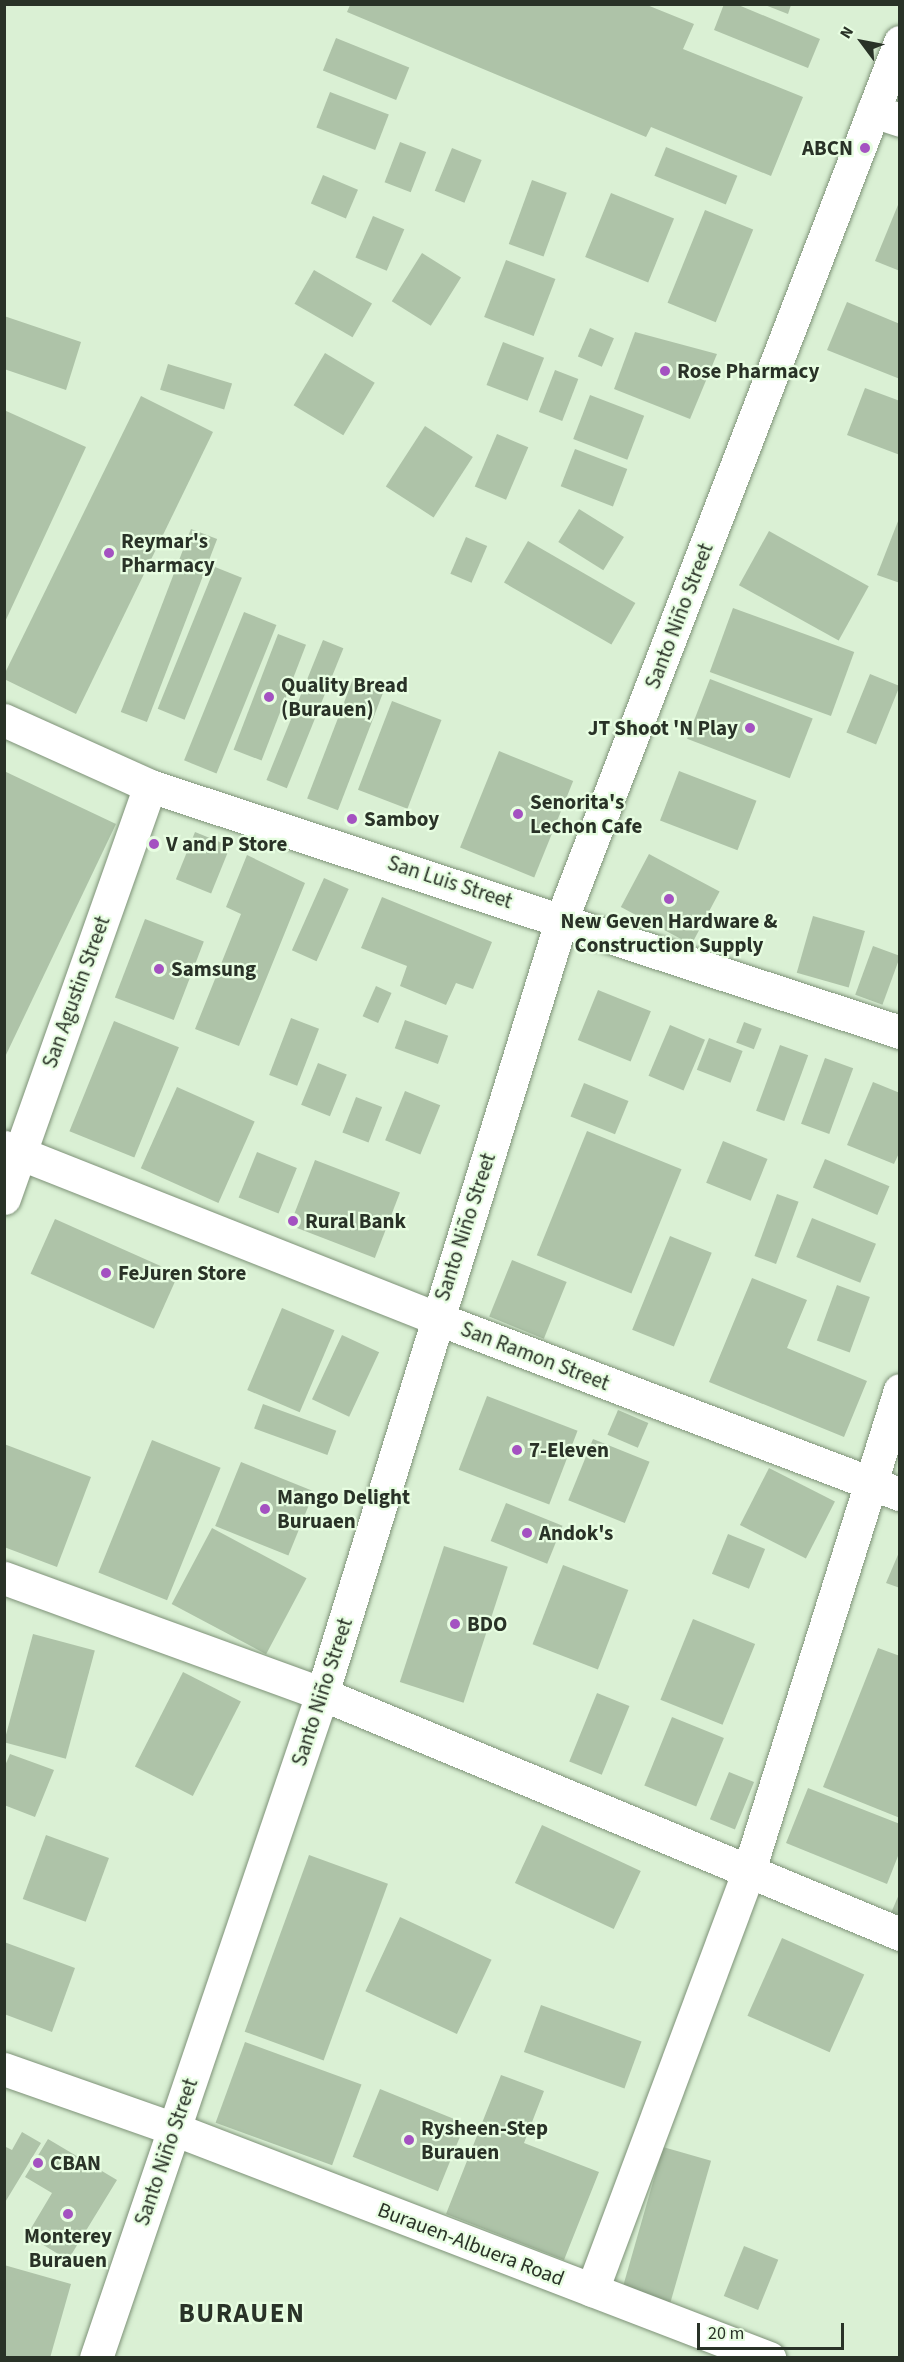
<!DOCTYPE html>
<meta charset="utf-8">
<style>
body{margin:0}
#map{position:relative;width:904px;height:2362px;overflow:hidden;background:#daf0d4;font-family:"Source Sans 3",sans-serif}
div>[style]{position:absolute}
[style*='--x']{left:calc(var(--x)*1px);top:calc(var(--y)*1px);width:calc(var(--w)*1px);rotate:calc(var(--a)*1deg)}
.building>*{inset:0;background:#aec3a8;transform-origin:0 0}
.roads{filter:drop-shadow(0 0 2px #7e9278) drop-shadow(0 0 2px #7e9278)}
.minor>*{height:33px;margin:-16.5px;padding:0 16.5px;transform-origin:16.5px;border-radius:16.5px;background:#fff}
.tertiary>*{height:33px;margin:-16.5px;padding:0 16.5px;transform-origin:16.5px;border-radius:16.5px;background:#fff}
.primary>*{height:33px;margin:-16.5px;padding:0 16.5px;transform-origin:16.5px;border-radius:16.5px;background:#fff}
.dots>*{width:16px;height:16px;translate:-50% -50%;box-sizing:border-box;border:3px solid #e7fde1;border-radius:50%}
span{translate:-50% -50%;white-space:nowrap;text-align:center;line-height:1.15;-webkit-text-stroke:4.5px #e7fde1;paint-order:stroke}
.poi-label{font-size:21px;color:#293227;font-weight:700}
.right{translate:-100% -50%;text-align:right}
.left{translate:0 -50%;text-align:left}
.street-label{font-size:21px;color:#293227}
.district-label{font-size:27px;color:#293227;font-weight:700;letter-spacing:1.5px}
.frame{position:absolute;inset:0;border:6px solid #293227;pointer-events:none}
.north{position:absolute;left:832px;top:12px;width:60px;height:60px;-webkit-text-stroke:4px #e7fde1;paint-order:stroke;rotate:302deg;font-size:16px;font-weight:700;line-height:24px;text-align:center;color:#293227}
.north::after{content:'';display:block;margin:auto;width:21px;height:27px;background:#293227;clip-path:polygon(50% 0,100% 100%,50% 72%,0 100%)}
.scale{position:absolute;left:697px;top:2323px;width:147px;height:27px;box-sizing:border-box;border:3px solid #293227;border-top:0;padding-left:8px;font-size:18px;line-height:21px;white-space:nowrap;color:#293227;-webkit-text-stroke:4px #e7fde1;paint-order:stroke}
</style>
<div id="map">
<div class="building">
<i style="clip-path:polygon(724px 4px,736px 4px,820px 39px,808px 68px,714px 30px)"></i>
<i style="clip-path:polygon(350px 5px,647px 5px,694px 24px,683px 49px,803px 97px,771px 176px,651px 127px,646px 137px,347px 12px)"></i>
<i style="clip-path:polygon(765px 5px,791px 5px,788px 14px)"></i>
<i style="left:336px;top:38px;width:79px;height:35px;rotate:22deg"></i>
<i style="left:330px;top:92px;width:63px;height:38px;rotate:21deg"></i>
<i style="left:400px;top:142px;width:28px;height:43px;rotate:21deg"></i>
<i style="left:666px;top:147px;width:77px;height:31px;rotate:22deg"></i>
<i style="left:452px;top:148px;width:32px;height:46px;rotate:22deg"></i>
<i style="left:323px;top:175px;width:38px;height:31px;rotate:23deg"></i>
<i style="left:532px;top:180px;width:37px;height:68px;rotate:20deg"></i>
<i style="left:611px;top:193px;width:68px;height:69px;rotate:22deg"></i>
<i style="clip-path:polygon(900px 200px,900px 271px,875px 261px)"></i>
<i style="left:705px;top:210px;width:52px;height:100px;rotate:22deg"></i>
<i style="left:373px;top:216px;width:34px;height:45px;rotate:23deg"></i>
<i style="left:422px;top:253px;width:46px;height:57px;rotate:32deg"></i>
<i style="left:506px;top:260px;width:53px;height:61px;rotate:21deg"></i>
<i style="left:314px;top:270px;width:67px;height:39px;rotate:30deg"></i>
<i style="clip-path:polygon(847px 302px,900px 324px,900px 379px,827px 350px)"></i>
<i style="clip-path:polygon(4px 316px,81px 342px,66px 390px,4px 369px)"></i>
<i style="left:590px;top:328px;width:26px;height:31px;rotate:23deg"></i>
<i style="clip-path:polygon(635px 332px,717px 354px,690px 419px,614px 389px)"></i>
<i style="left:503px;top:342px;width:44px;height:46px;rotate:21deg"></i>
<i style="left:325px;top:353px;width:58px;height:61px;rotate:31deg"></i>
<i style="left:168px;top:364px;width:67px;height:27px;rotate:17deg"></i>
<i style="left:555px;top:370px;width:25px;height:45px;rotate:21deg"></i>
<i style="clip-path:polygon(865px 388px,900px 401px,900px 455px,847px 435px)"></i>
<i style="left:590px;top:395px;width:58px;height:47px;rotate:21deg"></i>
<i style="clip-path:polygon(141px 396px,213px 432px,76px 714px,4px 679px,4px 675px)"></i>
<i style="clip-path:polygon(4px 410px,86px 447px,4px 624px)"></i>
<i style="left:425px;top:426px;width:57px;height:72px;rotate:33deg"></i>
<i style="left:497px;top:434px;width:34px;height:57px;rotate:23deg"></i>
<i style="left:575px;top:449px;width:56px;height:40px;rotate:21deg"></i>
<i style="left:579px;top:509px;width:53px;height:39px;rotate:32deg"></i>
<i style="clip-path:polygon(900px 516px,900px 583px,877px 575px)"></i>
<i style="left:191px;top:529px;width:28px;height:196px;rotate:21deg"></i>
<i style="left:769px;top:531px;width:114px;height:62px;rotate:29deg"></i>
<i style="left:466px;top:537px;width:23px;height:40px;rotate:23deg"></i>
<i style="left:528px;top:541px;width:124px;height:48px;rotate:30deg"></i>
<i style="left:215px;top:567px;width:29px;height:153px;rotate:22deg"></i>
<i style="left:733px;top:608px;width:129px;height:68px;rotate:20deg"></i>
<i style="left:244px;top:612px;width:35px;height:160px;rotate:22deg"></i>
<i style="left:278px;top:634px;width:30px;height:124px;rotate:21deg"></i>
<i style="left:323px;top:640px;width:22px;height:151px;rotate:22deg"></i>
<i style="left:870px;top:674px;width:32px;height:63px;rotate:22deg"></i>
<i style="left:353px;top:679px;width:33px;height:128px;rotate:21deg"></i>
<i style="left:710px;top:679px;width:110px;height:64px;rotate:21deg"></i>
<i style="left:392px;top:701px;width:53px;height:95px;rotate:21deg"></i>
<i style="left:499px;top:751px;width:80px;height:104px;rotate:22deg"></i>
<i style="clip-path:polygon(4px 771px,116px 824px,4px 1059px)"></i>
<i style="left:679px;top:771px;width:83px;height:53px;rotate:21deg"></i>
<i style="left:195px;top:832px;width:38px;height:51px;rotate:22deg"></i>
<i style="left:649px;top:854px;width:80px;height:60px;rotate:28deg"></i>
<i style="clip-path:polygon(247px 855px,305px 883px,239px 1046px,195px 1029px,241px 914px,226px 907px)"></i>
<i style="left:324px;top:878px;width:27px;height:79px;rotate:24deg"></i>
<i style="clip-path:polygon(382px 897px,492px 942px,473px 989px,456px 983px,446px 1005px,400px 986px,407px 966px,361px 948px)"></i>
<i style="left:813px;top:916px;width:54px;height:59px;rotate:16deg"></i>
<i style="left:145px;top:919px;width:63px;height:84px;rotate:21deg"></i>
<i style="left:873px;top:946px;width:29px;height:52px;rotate:20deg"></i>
<i style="left:376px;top:986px;width:17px;height:33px;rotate:24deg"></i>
<i style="left:598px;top:990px;width:57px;height:54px;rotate:22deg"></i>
<i style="left:291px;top:1018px;width:30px;height:61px;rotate:21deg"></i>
<i style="left:405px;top:1020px;width:46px;height:30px;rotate:20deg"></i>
<i style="left:114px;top:1021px;width:70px;height:119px;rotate:22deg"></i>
<i style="left:744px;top:1022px;width:19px;height:22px;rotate:21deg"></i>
<i style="left:670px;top:1025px;width:38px;height:55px;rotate:23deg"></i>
<i style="left:709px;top:1038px;width:36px;height:34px;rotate:21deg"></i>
<i style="left:780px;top:1045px;width:30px;height:70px;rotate:20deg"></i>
<i style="left:825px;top:1058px;width:30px;height:70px;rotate:20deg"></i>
<i style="left:318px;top:1063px;width:31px;height:45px;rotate:22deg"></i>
<i style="clip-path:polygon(873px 1082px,900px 1093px,900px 1151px,894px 1164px,847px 1145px)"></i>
<i style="left:584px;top:1083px;width:48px;height:36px;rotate:22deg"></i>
<i style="left:177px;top:1087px;width:85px;height:89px;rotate:24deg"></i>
<i style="left:405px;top:1091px;width:38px;height:53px;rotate:22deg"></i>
<i style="left:356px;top:1097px;width:28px;height:38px;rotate:21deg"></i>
<i style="left:587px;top:1131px;width:102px;height:134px;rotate:22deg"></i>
<i style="left:723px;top:1141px;width:48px;height:45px;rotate:22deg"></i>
<i style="left:257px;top:1152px;width:43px;height:49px;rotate:22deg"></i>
<i style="left:825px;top:1159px;width:70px;height:31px;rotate:23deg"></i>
<i style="left:315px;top:1160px;width:91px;height:70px;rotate:21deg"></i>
<i style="left:777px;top:1194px;width:23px;height:66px;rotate:20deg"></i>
<i style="left:812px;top:1218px;width:69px;height:42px;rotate:22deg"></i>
<i style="left:55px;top:1219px;width:135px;height:60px;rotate:24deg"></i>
<i style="left:670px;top:1236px;width:45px;height:101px;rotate:22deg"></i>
<i style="left:512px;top:1260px;width:59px;height:61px;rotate:22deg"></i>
<i style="clip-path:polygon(752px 1278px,807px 1300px,787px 1348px,867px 1381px,844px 1437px,709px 1382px)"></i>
<i style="left:837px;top:1285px;width:35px;height:59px;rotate:20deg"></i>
<i style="left:282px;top:1308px;width:57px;height:89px;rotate:23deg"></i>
<i style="left:342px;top:1335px;width:41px;height:71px;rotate:25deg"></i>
<i style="left:487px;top:1396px;width:97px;height:79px;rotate:21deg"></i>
<i style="left:263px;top:1404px;width:78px;height:26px;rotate:20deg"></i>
<i style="left:618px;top:1410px;width:33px;height:27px;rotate:23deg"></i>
<i style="left:593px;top:1439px;width:61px;height:66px;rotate:22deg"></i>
<i style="left:152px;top:1440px;width:74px;height:143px;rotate:22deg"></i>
<i style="clip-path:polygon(4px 1444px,91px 1477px,57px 1567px,4px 1547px)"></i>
<i style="left:241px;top:1462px;width:79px;height:69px;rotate:22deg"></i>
<i style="left:769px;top:1468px;width:74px;height:64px;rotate:27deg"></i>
<i style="left:506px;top:1503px;width:61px;height:41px;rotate:22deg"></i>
<i style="left:212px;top:1528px;width:107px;height:86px;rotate:28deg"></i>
<i style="left:728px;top:1534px;width:40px;height:43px;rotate:22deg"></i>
<i style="left:444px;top:1546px;width:67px;height:143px;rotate:18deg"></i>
<i style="clip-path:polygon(900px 1550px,900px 1588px,886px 1583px)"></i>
<i style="left:563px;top:1565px;width:70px;height:85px;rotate:21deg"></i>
<i style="left:693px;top:1619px;width:67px;height:87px;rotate:22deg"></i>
<i style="left:33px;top:1634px;width:64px;height:112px;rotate:15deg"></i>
<i style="clip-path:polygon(878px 1648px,900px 1656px,900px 1818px,823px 1787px)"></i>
<i style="left:183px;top:1672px;width:65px;height:106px;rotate:27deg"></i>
<i style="left:597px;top:1693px;width:35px;height:74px;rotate:22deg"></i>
<i style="left:672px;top:1717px;width:56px;height:74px;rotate:22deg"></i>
<i style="clip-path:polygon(10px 1754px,54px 1770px,35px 1817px,4px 1805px,4px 1768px)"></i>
<i style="left:729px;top:1772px;width:27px;height:51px;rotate:22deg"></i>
<i style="clip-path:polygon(808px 1788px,900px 1824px,900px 1851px,887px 1884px,786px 1843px)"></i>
<i style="left:542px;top:1825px;width:109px;height:64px;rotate:25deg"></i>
<i style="left:46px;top:1835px;width:67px;height:68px;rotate:20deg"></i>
<i style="left:309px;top:1855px;width:84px;height:188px;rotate:20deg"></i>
<i style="clip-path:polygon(900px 1892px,900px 1916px,891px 1913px)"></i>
<i style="left:400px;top:1917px;width:101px;height:82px;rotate:25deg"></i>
<i style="left:782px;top:1938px;width:90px;height:85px;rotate:24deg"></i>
<i style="clip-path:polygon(4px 1942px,75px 1968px,52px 2032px,4px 2014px)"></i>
<i style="left:541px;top:2005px;width:107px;height:50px;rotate:20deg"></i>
<i style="left:245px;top:2042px;width:124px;height:86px;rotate:20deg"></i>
<i style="clip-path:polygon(501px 2075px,544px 2091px,524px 2143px,599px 2172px,564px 2260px,446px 2214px)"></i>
<i style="left:380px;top:2089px;width:92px;height:73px;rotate:22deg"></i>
<i style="clip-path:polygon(22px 2132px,41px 2143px,4px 2204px,4px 2146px,12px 2150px)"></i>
<i style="clip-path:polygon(48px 2139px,117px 2180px,68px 2260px,27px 2235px,52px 2193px,25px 2177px)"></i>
<i style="left:663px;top:2147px;width:50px;height:150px;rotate:16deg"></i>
<i style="left:744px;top:2246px;width:37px;height:54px;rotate:22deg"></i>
<i style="clip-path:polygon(4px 2265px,71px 2284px,50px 2358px,4px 2358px)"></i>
</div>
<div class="roads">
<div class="minor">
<i style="--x:4;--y:720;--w:160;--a:24.3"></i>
<i style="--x:150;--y:786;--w:789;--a:18.16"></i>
<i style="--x:4;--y:1147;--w:465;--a:21.6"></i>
<i style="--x:436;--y:1318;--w:496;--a:20.8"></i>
<i style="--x:4;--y:1198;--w:437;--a:-70.5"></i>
<i style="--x:4;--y:1578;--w:338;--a:20"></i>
<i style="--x:322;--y:1694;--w:626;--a:22.55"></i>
<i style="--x:592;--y:2290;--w:448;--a:-69.5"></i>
<i style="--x:749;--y:1870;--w:503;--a:-72.54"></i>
<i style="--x:96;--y:2358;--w:242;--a:-71.2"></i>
</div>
<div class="tertiary">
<i style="--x:174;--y:2129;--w:638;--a:21.05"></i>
</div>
<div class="primary">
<i style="--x:873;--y:111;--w:28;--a:18"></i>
<i style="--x:4;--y:2069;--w:180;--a:19.4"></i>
<i style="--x:174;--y:2129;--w:459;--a:-71.2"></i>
<i style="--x:322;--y:1694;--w:812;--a:-72.81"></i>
<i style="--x:562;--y:918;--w:939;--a:-68.9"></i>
</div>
</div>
<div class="dots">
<i style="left:865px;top:148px;background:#a452c1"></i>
<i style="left:665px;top:371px;background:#a452c1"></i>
<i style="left:109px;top:553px;background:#a452c1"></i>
<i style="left:269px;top:697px;background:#a452c1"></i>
<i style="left:750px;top:728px;background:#a452c1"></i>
<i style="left:518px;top:814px;background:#a452c1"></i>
<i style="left:352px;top:819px;background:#a452c1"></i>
<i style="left:154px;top:844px;background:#a452c1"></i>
<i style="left:669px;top:899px;background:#a452c1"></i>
<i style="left:159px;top:969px;background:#a452c1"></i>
<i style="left:293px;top:1221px;background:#a452c1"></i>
<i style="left:106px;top:1273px;background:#a452c1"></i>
<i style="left:517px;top:1450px;background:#a452c1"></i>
<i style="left:265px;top:1509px;background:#a452c1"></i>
<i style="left:527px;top:1533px;background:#a452c1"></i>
<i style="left:455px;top:1624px;background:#a452c1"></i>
<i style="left:409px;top:2140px;background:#a452c1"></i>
<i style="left:38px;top:2163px;background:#a452c1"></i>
<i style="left:68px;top:2214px;background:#a452c1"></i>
</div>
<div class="poi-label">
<span class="right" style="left:853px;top:148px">ABCN</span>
<span class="left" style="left:677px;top:371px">Rose Pharmacy</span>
<span class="left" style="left:121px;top:553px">Reymar's<br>Pharmacy</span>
<span class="left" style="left:281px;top:697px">Quality Bread<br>(Burauen)</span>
<span class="right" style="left:738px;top:728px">JT Shoot 'N Play</span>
<span class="left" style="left:530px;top:814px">Senorita's<br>Lechon Cafe</span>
<span class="left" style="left:364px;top:819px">Samboy</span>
<span class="left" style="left:166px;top:844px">V and P Store</span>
<span style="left:669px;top:933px">New Geven Hardware &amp;<br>Construction Supply</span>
<span class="left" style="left:171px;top:969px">Samsung</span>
<span class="left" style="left:305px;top:1221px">Rural Bank</span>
<span class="left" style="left:118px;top:1273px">FeJuren Store</span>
<span class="left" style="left:529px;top:1450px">7-Eleven</span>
<span class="left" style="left:277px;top:1509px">Mango Delight<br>Buruaen</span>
<span class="left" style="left:539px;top:1533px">Andok's</span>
<span class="left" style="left:467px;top:1624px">BDO</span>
<span class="left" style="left:421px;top:2140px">Rysheen-Step<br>Burauen</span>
<span class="left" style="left:50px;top:2163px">CBAN</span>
<span style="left:68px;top:2248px">Monterey<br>Burauen</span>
</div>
<div class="street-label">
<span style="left:679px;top:616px;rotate:-69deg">Santo Niño Street</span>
<span style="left:450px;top:882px;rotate:18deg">San Luis Street</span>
<span style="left:76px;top:992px;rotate:-70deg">San Agustin Street</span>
<span style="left:465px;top:1227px;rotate:-72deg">Santo Niño Street</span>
<span style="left:535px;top:1356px;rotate:21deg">San Ramon Street</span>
<span style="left:322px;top:1692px;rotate:-72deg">Santo Niño Street</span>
<span style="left:166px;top:2152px;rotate:-71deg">Santo Niño Street</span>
<span style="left:471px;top:2244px;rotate:21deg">Burauen-Albuera Road</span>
</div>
<div class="district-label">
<span style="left:242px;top:2314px">BURAUEN</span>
</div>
<div class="frame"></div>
<div class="north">N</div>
<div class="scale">20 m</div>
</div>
